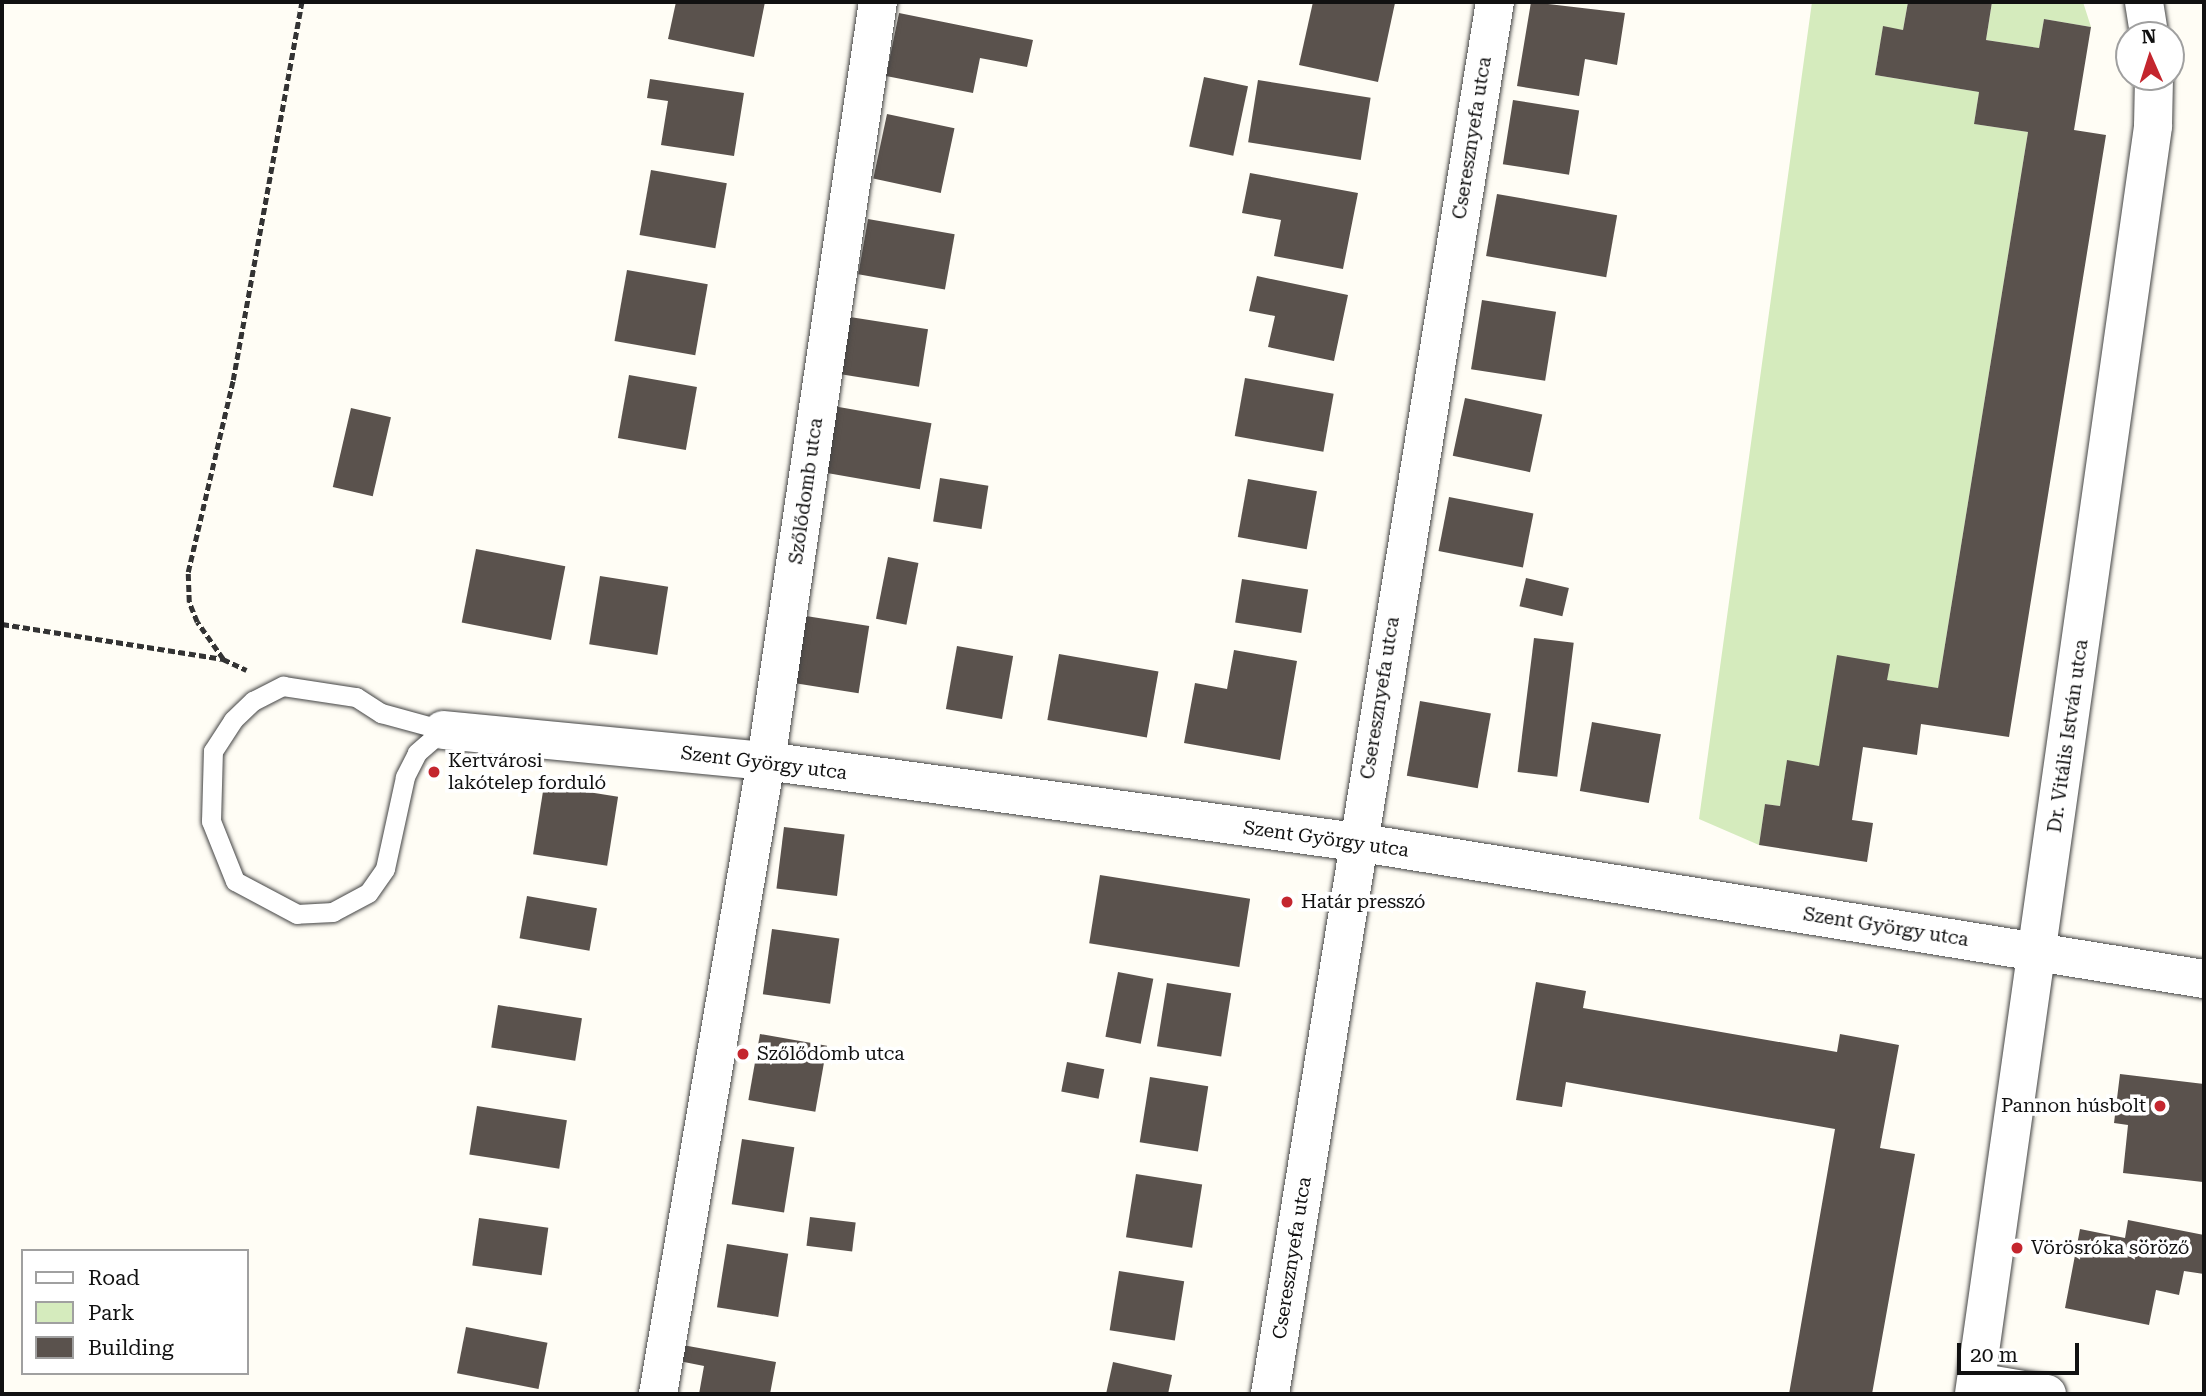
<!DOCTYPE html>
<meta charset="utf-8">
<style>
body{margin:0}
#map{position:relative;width:2206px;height:1396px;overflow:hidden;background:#fffdf5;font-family:"Roboto Serif",serif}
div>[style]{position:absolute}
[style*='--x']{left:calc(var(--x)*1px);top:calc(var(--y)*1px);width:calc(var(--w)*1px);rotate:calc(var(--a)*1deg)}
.green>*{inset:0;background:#d5ebbd}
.building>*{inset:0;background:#5a524d;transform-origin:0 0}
.path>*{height:4.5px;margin-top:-2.25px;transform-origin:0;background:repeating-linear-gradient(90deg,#333 0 7px,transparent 0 10.5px)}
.roads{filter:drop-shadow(0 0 2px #444) drop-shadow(0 0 2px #444)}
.service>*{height:19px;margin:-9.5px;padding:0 9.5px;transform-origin:9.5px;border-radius:9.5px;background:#fff}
.minor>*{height:38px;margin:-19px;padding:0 19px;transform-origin:19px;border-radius:19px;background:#fff}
.dots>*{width:19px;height:19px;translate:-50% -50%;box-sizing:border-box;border:4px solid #fff;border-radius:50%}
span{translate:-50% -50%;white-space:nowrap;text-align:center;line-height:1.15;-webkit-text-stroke:7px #fff;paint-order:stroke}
.street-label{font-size:19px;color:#111}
.poi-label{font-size:19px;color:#111}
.left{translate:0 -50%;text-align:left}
.right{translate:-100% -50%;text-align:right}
.frame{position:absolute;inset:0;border:4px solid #111;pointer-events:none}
.legend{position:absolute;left:21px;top:1249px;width:228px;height:126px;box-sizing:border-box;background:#fff;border:2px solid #a0a0a0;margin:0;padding:9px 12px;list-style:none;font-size:21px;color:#111}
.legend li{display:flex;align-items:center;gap:14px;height:35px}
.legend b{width:35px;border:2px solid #a0a0a0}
.north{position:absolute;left:2115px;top:21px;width:70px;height:70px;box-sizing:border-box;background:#fff;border:2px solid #a0a0a0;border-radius:50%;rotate:357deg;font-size:19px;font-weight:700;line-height:28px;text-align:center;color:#111}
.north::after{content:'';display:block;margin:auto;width:24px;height:32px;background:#c4262e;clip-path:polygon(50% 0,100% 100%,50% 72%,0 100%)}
.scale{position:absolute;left:1957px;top:1343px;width:122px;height:32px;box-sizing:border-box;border:4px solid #111;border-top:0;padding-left:9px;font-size:21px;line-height:24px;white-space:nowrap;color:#111;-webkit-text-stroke:5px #fff;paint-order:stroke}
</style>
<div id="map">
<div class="green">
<i style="clip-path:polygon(1812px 2px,1908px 2px,1903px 30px,1883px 27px,1875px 75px,1979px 92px,1974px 124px,2028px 132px,1938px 688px,1887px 680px,1819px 766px,1787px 761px,1780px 806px,1765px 804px,1759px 845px,1699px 819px)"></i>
<i style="clip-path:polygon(1992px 2px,2083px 2px,2091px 27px,2044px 19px,2039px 48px,1986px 40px)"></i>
</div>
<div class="building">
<i style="clip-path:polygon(676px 2px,765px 2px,754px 57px,668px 39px)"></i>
<i style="clip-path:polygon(1313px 2px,1395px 3px,1378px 82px,1299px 65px)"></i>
<i style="clip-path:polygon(1531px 2px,1625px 13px,1617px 65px,1585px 59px,1579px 96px,1517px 86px)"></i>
<i style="clip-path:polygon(1908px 2px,1992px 2px,1986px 40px,2039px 48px,2044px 19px,2091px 27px,2074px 130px,2106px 135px,2009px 737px,1921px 724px,1917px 755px,1863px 747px,1852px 820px,1873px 823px,1867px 862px,1759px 845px,1765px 804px,1780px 806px,1787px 760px,1819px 766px,1837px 655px,1890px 664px,1887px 680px,1938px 688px,2028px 132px,1974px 124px,1979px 92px,1875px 75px,1883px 26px,1903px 30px)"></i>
<i style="clip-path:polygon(899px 13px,1033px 40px,1027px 67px,980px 58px,973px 93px,886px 76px)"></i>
<i style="left:1204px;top:77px;width:45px;height:71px;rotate:12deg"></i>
<i style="clip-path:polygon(650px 79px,744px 93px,734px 156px,661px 145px,668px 101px,647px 98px)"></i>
<i style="left:1258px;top:80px;width:114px;height:63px;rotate:9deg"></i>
<i style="left:1513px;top:100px;width:67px;height:65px;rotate:9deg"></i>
<i style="left:887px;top:114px;width:69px;height:66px;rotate:12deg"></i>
<i style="left:651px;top:170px;width:77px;height:66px;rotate:10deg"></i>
<i style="clip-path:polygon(1250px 173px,1358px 193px,1343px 269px,1274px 256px,1281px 220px,1242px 213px)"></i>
<i style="left:1497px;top:194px;width:122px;height:63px;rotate:10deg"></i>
<i style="left:868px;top:219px;width:88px;height:56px;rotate:10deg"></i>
<i style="left:627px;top:270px;width:82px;height:72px;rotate:10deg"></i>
<i style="clip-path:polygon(1257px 276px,1348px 295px,1334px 361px,1268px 347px,1275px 316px,1249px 311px)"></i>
<i style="left:1482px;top:300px;width:75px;height:70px;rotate:9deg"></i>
<i style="left:850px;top:317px;width:79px;height:58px;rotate:9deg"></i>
<i style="left:629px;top:375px;width:69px;height:64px;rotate:10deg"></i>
<i style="left:1245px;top:378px;width:90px;height:59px;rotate:10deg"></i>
<i style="left:1465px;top:398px;width:79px;height:59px;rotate:12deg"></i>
<i style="left:833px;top:406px;width:100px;height:67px;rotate:10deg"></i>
<i style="left:351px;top:408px;width:41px;height:81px;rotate:13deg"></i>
<i style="left:940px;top:478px;width:49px;height:44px;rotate:9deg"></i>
<i style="left:1248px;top:479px;width:70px;height:59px;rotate:10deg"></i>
<i style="left:1449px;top:497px;width:86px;height:55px;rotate:11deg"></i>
<i style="left:476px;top:549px;width:91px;height:75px;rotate:11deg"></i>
<i style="left:888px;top:557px;width:31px;height:63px;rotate:11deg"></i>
<i style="left:600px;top:576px;width:69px;height:69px;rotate:9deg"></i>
<i style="left:1526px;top:578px;width:44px;height:29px;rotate:13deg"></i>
<i style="left:1242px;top:579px;width:67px;height:44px;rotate:9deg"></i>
<i style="left:806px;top:616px;width:64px;height:68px;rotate:9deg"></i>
<i style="left:1534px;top:638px;width:40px;height:135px;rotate:7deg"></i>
<i style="left:957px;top:646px;width:57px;height:64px;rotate:10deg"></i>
<i style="clip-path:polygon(1234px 650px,1297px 661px,1280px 760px,1184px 743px,1195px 683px,1227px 689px)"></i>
<i style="left:1059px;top:654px;width:101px;height:67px;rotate:10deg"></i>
<i style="left:1420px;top:701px;width:72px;height:76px;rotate:10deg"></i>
<i style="left:1592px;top:722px;width:70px;height:70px;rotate:10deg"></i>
<i style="left:544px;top:785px;width:75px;height:70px;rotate:9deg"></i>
<i style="left:784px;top:827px;width:61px;height:62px;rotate:7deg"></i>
<i style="left:1100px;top:875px;width:152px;height:69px;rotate:9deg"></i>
<i style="left:527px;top:896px;width:71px;height:43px;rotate:10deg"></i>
<i style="left:772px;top:929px;width:68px;height:66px;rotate:8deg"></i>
<i style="left:1118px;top:972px;width:36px;height:66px;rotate:11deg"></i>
<i style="clip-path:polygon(1536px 982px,1586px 991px,1583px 1008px,1837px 1052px,1840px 1034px,1899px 1045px,1880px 1148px,1915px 1154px,1872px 1394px,1789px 1394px,1835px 1129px,1566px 1082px,1562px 1107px,1516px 1100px)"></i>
<i style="left:1167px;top:983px;width:65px;height:64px;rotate:9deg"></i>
<i style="left:498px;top:1005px;width:85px;height:43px;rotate:9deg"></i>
<i style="left:760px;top:1034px;width:68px;height:67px;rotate:10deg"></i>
<i style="left:1067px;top:1062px;width:38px;height:30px;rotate:11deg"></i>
<i style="clip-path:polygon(2120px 1074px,2204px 1084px,2203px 1182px,2123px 1173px,2128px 1125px,2114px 1123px)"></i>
<i style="left:1150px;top:1077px;width:59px;height:66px;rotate:9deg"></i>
<i style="left:477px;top:1106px;width:91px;height:49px;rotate:9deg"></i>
<i style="left:742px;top:1139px;width:53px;height:66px;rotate:9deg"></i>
<i style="left:1136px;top:1174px;width:67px;height:64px;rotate:9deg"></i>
<i style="left:810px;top:1217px;width:46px;height:29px;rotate:7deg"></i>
<i style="left:479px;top:1218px;width:70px;height:48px;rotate:8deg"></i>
<i style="clip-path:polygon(2128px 1220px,2204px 1235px,2204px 1274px,2184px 1271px,2179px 1295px,2156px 1290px,2149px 1325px,2065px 1308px,2080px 1229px,2125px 1238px)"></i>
<i style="left:727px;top:1244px;width:62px;height:64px;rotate:9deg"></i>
<i style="left:1119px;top:1271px;width:66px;height:60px;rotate:9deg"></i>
<i style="left:466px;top:1327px;width:83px;height:47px;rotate:11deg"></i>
<i style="clip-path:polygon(677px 1344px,776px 1362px,770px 1394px,699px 1394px,704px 1366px,674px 1360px)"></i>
<i style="clip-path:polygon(1113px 1362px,1172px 1375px,1168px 1394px,1106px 1394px)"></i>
</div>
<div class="path">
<i style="--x:2;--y:624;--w:224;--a:9"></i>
<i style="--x:223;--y:659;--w:26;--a:25"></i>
<i style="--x:223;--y:659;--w:45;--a:-125.1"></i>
<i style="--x:197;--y:622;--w:22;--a:-112"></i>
<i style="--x:189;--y:602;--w:30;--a:-92"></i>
<i style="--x:188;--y:572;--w:197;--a:-76.8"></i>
<i style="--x:233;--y:380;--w:384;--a:-79.7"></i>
</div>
<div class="roads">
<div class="service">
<i style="--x:283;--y:686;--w:74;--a:8.6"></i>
<i style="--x:356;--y:697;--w:30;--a:33"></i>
<i style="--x:381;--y:713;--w:64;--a:15.3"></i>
<i style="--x:443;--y:730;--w:35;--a:139"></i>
<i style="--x:417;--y:753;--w:27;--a:117"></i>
<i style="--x:405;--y:777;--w:94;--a:102.3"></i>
<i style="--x:385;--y:869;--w:29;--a:125"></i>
<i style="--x:368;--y:893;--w:40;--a:152"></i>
<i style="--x:333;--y:912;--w:36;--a:177"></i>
<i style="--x:297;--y:914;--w:70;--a:-152"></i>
<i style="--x:235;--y:881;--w:65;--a:-111.8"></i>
<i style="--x:211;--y:821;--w:70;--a:-88.4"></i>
<i style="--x:213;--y:751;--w:37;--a:-57"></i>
<i style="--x:233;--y:720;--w:28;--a:-44"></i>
<i style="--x:253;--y:701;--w:34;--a:-27"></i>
</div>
<div class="minor">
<i style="--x:2144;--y:2;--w:33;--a:81"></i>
<i style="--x:443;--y:730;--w:324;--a:5.5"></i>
<i style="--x:766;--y:761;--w:596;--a:7.82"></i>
<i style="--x:1356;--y:842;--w:859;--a:9.18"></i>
<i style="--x:1976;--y:1382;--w:72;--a:9.6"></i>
<i style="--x:658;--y:1394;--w:642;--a:-80.32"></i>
<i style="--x:766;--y:761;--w:767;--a:-81.61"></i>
<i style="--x:1270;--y:1394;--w:1410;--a:-80.82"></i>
<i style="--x:1974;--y:1394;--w:1281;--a:-81.96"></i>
<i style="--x:2153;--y:126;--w:49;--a:-88.8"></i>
</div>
</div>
<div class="dots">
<i style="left:434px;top:772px;background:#c4262e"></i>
<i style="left:1287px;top:902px;background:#c4262e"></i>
<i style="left:743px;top:1054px;background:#c4262e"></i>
<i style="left:2160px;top:1106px;background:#c4262e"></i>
<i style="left:2017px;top:1248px;background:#c4262e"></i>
</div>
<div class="street-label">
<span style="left:1472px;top:138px;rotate:-81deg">Cseresznyefa utca</span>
<span style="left:806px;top:491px;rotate:-82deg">Szőlődomb utca</span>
<span style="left:1380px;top:698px;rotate:-81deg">Cseresznyefa utca</span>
<span style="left:2068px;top:736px;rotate:-82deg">Dr. Vitális István utca</span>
<span style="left:764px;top:763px;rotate:7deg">Szent György utca</span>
<span style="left:1326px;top:839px;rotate:8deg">Szent György utca</span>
<span style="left:1886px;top:927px;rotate:9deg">Szent György utca</span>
<span style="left:1292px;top:1258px;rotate:-81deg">Cseresznyefa utca</span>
</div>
<div class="poi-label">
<span class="left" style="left:448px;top:772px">Kertvárosi<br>lakótelep forduló</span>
<span class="left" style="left:1301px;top:902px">Határ presszó</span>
<span class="left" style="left:757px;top:1054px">Szőlődomb utca</span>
<span class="right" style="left:2146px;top:1106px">Pannon húsbolt</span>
<span class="left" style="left:2031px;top:1248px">Vörösróka söröző</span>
</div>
<div class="frame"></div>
<ul class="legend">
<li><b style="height:9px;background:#fff"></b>Road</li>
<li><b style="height:19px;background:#d5ebbd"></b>Park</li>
<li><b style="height:19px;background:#5a524d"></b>Building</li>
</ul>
<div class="north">N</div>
<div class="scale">20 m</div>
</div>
